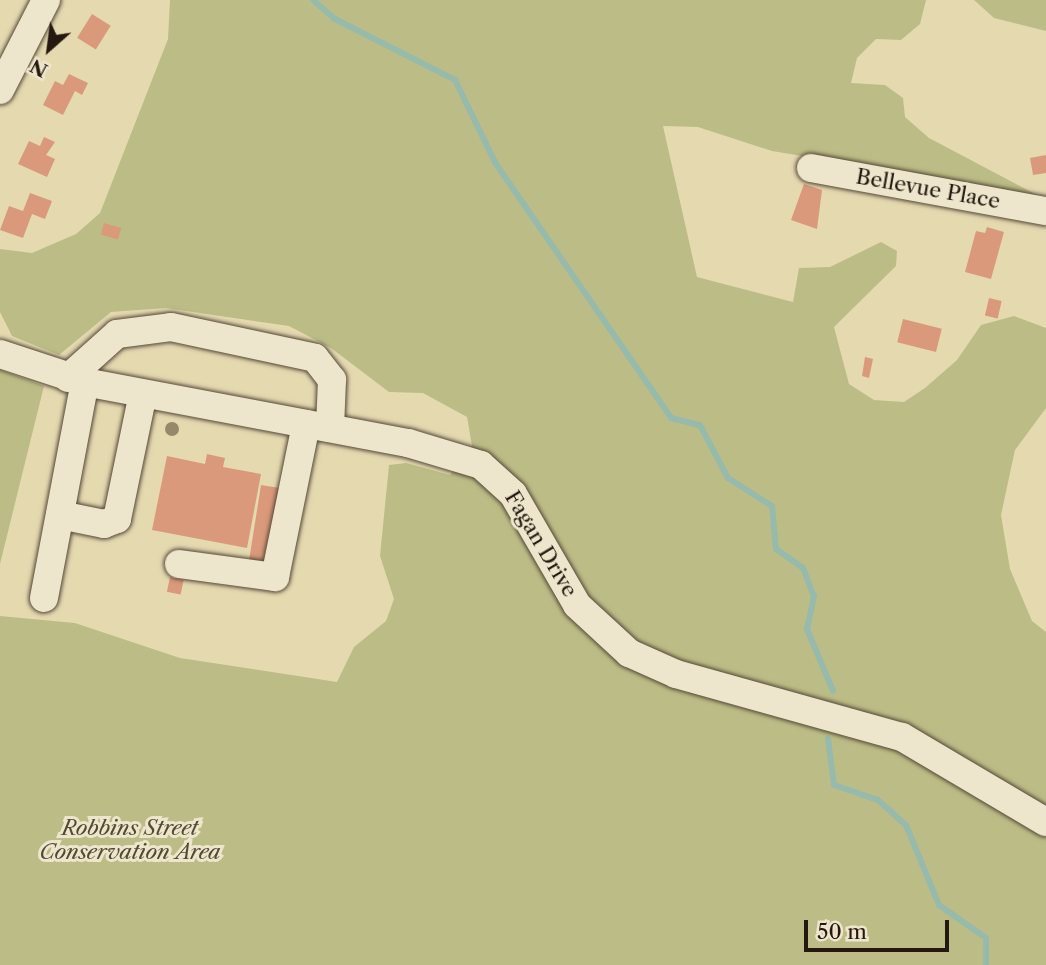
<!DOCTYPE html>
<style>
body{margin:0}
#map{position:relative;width:1046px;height:965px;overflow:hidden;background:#e5d9b0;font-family:"Libre Caslon Text",serif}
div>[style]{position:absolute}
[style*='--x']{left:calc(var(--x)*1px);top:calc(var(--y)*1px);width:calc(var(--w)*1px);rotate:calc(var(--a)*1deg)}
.green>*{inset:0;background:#bcbd86}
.stream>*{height:6px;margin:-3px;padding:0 3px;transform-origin:3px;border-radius:3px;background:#96baab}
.building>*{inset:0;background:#db997b;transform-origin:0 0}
.roads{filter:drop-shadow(0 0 2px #544838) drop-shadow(0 0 2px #544838)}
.minor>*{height:28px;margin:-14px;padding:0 14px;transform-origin:14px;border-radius:14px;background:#eee6cc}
.trees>*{width:14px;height:14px;margin:-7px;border-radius:50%;background:#948a6b}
span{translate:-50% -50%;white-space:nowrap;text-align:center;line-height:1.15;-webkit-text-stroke:6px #eee6cc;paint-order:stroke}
.street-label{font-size:21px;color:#241810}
.park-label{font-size:21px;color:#524a33;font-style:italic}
.north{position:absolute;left:14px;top:14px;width:70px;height:70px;-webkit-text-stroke:5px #eee6cc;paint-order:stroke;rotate:208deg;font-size:19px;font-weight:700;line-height:28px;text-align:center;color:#241810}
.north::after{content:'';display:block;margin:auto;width:24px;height:32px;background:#241810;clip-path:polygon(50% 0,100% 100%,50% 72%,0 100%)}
.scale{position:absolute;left:804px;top:920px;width:145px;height:32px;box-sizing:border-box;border:4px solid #241810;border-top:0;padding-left:9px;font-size:21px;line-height:24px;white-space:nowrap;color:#241810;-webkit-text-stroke:5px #eee6cc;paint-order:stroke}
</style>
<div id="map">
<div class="green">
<i style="clip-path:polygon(170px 0,926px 0,920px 24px,901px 40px,876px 39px,857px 58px,851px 83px,885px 85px,903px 98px,905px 117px,929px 138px,1037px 195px,772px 151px,698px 127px,663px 126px,697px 277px,793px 302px,799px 268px,830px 267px,881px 242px,897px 251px,896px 266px,834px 327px,849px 384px,874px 400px,904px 402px,925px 388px,957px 360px,981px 325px,1014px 316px,1046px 328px,1046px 408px,1015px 450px,1001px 515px,1010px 569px,1032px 621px,1046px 632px,1046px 965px,0 965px,0 616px,75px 623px,180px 658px,337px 682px,354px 647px,386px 621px,394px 599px,380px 556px,389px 465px,406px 463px,450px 475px,472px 446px,467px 417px,423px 393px,389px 392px,331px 348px,289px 326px,166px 308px,111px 312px,59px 355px,12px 336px,0 312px,0 249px,32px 253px,76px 234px,100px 213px,168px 39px)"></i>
<i style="clip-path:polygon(974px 0,1046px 0,1046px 31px,994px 18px)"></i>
<i style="clip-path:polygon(0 370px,44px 386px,0 564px)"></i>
</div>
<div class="stream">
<i style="--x:313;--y:0;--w:29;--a:41"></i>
<i style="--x:335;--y:19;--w:135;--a:26.9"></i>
<i style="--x:455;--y:80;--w:93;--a:64"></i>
<i style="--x:496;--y:164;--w:308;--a:55.4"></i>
<i style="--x:671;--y:418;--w:30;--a:14"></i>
<i style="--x:700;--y:425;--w:60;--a:62.2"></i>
<i style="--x:728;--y:478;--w:52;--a:32.5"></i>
<i style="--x:772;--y:506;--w:43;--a:84.7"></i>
<i style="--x:776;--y:549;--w:33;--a:35"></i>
<i style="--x:803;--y:568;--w:30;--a:69"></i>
<i style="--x:814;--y:596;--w:34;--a:102"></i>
<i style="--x:807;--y:629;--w:67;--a:67.2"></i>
<i style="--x:828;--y:739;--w:46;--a:82.6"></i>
<i style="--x:834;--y:785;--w:46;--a:18.8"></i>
<i style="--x:878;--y:800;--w:38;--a:42"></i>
<i style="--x:906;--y:825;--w:87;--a:67.6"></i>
<i style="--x:939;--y:905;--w:57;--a:35.1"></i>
<i style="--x:986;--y:938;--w:27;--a:90"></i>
</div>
<div class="building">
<i style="left:92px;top:14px;width:22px;height:28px;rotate:32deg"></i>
<i style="clip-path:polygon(69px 74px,88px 83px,82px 95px,75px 91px,63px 115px,43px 105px,55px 81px,63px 85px)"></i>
<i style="clip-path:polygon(44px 137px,55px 142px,46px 155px,55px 159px,47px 177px,18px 164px,29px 141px,40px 146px)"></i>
<i style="clip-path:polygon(1046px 155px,1046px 173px,1033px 175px,1030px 158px)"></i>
<i style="clip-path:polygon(804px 184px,822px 190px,817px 229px,791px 220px)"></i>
<i style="clip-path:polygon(30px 193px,52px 201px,45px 219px,32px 214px,23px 238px,0 230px,9px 206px,23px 211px)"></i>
<i style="left:104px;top:223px;width:18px;height:12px;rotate:16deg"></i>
<i style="clip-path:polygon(987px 227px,1004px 232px,991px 279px,965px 272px,976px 231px,985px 233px)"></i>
<i style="left:989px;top:298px;width:13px;height:18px;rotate:13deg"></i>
<i style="left:903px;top:319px;width:40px;height:24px;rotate:14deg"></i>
<i style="clip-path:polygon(865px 357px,873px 359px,869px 378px,862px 376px)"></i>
<i style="clip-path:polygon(207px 454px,225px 458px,223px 467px,261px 474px,247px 548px,152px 530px,167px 456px,205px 464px)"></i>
<i style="left:261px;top:485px;width:25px;height:79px;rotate:9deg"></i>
<i style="left:170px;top:577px;width:14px;height:15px;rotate:12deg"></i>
</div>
<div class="roads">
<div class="minor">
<i style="--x:0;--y:90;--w:101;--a:-62.9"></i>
<i style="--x:811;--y:168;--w:239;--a:10.4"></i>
<i style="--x:0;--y:354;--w:89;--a:18.2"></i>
<i style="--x:85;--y:382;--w:329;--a:10.7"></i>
<i style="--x:408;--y:443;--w:76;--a:16.8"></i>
<i style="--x:481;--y:465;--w:43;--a:42.2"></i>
<i style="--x:513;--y:494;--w:128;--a:60"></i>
<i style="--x:577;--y:605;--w:71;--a:42.7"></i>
<i style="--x:629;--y:653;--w:51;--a:24.1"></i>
<i style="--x:676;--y:674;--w:235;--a:15.6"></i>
<i style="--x:902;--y:737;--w:167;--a:30.6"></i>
<i style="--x:68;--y:378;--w:66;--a:-41.9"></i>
<i style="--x:117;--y:334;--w:54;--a:-7.4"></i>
<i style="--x:171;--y:327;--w:147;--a:12.1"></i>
<i style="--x:315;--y:358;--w:28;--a:52"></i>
<i style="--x:332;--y:380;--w:48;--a:92.4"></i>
<i style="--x:60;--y:515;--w:45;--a:11.6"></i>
<i style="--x:104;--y:524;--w:14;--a:-21"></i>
<i style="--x:117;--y:519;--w:128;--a:-78.3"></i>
<i style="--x:179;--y:564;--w:97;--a:7.7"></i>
<i style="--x:275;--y:577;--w:156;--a:-78.5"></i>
<i style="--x:44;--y:598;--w:220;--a:-79.3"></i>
</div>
</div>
<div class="trees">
<i style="left:172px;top:429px"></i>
</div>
<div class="street-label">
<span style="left:928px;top:189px;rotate:10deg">Bellevue Place</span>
<span style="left:541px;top:544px;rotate:59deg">Fagan Drive</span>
</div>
<div class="park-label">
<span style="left:130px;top:840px">Robbins Street<br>Conservation Area</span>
</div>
<div class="north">N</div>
<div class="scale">50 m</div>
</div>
